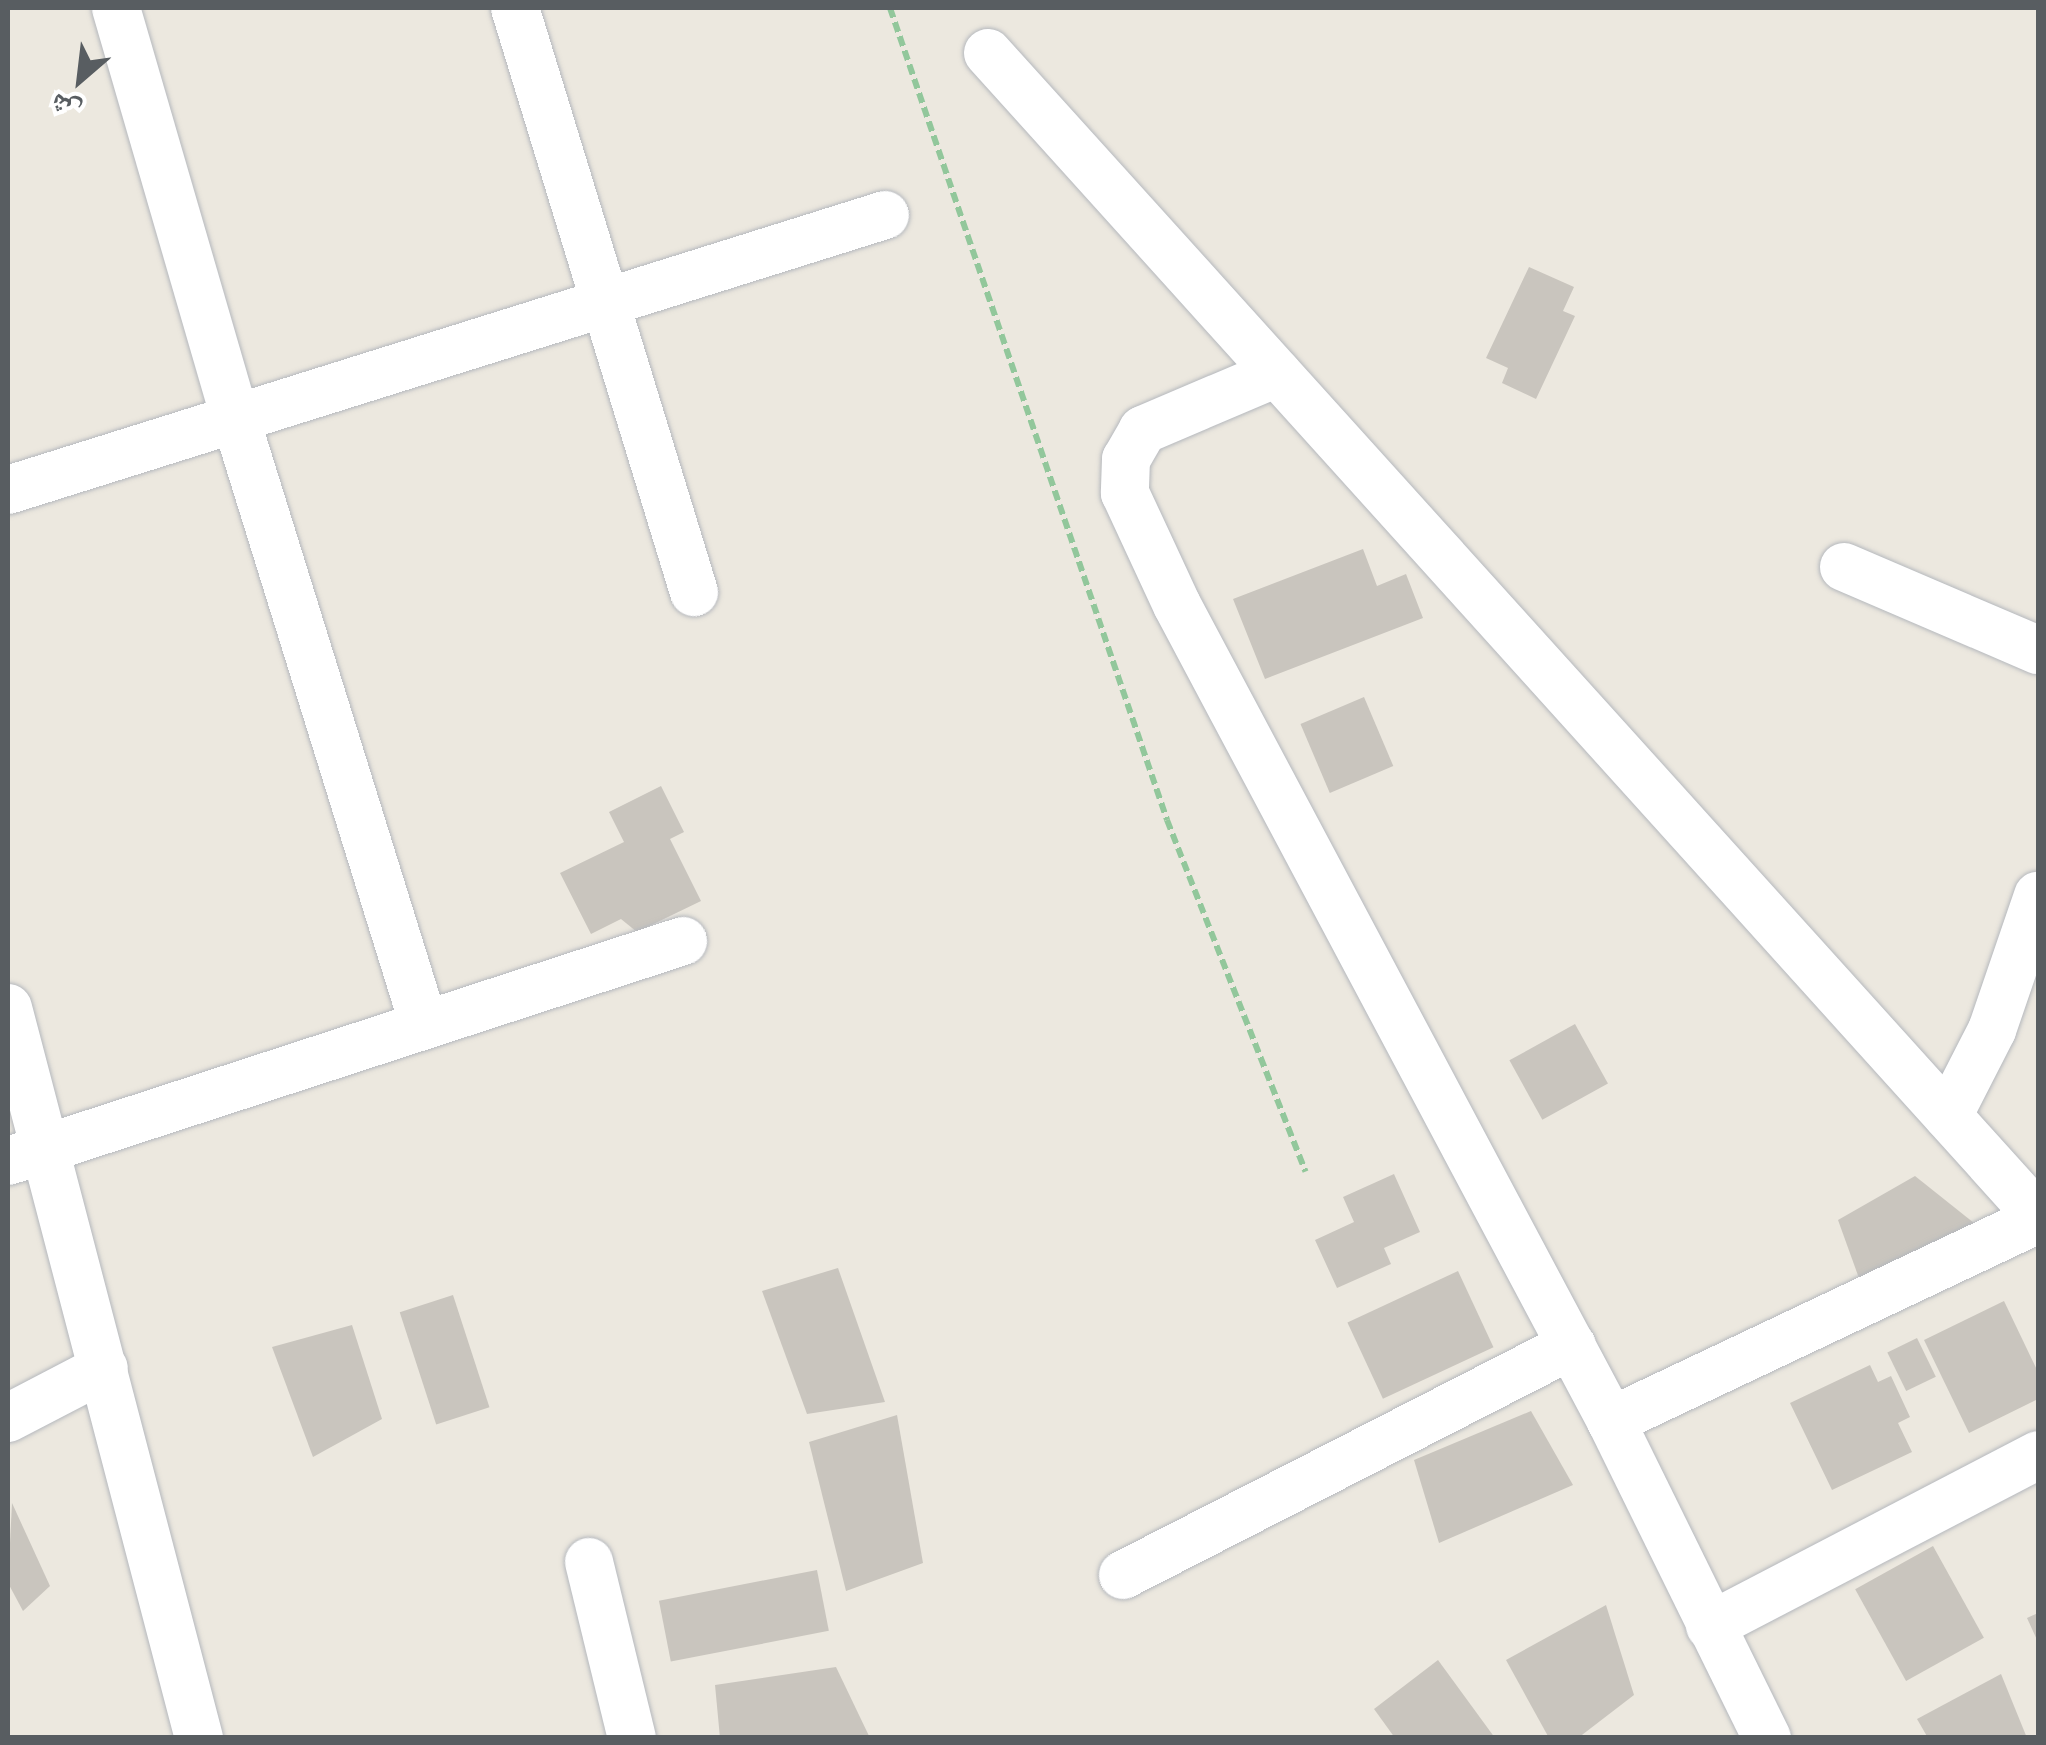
<!DOCTYPE html>
<meta charset="utf-8">
<style>
body{margin:0}
#map{position:relative;width:2046px;height:1745px;overflow:hidden;background:#ece8df;font-family:"Alegreya Sans","Noto Naskh Arabic",sans-serif}
div>[style]{position:absolute}
[style*='--x']{left:calc(var(--x)*1px);top:calc(var(--y)*1px);width:calc(var(--w)*1px);rotate:calc(var(--a)*1deg)}
.building>*{inset:0;background:#c9c5be;transform-origin:0 0}
.path>*{height:6px;margin-top:-3px;transform-origin:0;background:repeating-linear-gradient(90deg,#92c79b 0 10px,transparent 0 15px)}
.roads{filter:drop-shadow(0 0 2px #b5b8bd) drop-shadow(0 0 2px #b5b8bd)}
.street>*{height:48px;margin:-24px;padding:0 24px;transform-origin:24px;border-radius:24px;background:#fff}
span{translate:-50% -50%;white-space:nowrap;text-align:center;line-height:1.15;-webkit-text-stroke:10px #fff;paint-order:stroke}
.frame{position:absolute;inset:0;border:10px solid #585d61;pointer-events:none}
.north{position:absolute;left:30px;top:30px;width:100px;height:100px;-webkit-text-stroke:8px #fff;paint-order:stroke;rotate:208deg;font-size:28px;font-weight:700;line-height:40px;text-align:center;color:#585d61}
.north::after{content:'';display:block;margin:auto;width:35px;height:45px;background:#585d61;clip-path:polygon(50% 0,100% 100%,50% 72%,0 100%)}
</style>
<div id="map">
<div class="building">
<i style="clip-path:polygon(1529px 267px,1574px 287px,1563px 311px,1575px 316px,1536px 399px,1502px 383px,1508px 368px,1486px 358px)"></i>
<i style="clip-path:polygon(1363px 549px,1377px 586px,1406px 574px,1423px 618px,1265px 679px,1233px 599px)"></i>
<i style="left:1364px;top:697px;width:75px;height:69px;rotate:67deg"></i>
<i style="clip-path:polygon(661px 786px,684px 832px,670px 839px,701px 901px,637px 932px,621px 919px,591px 934px,560px 873px,624px 842px,609px 812px)"></i>
<i style="left:1575px;top:1024px;width:68px;height:75px;rotate:61deg"></i>
<i style="clip-path:polygon(1394px 1174px,1420px 1232px,1384px 1248px,1391px 1264px,1337px 1288px,1315px 1240px,1354px 1222px,1343px 1197px)"></i>
<i style="clip-path:polygon(1915px 1176px,1974px 1223px,1860px 1281px,1838px 1220px)"></i>
<i style="clip-path:polygon(838px 1268px,885px 1402px,807px 1414px,762px 1291px)"></i>
<i style="left:1458px;top:1271px;width:84px;height:122px;rotate:65deg"></i>
<i style="left:453px;top:1295px;width:118px;height:56px;rotate:72deg"></i>
<i style="clip-path:polygon(2004px 1301px,2038px 1372px,2038px 1399px,1969px 1433px,1924px 1340px)"></i>
<i style="clip-path:polygon(352px 1325px,382px 1419px,313px 1457px,272px 1347px)"></i>
<i style="left:1917px;top:1338px;width:43px;height:33px;rotate:64deg"></i>
<i style="clip-path:polygon(1870px 1365px,1878px 1382px,1891px 1376px,1910px 1417px,1898px 1423px,1912px 1452px,1832px 1490px,1790px 1403px)"></i>
<i style="clip-path:polygon(1531px 1411px,1573px 1485px,1439px 1543px,1414px 1460px)"></i>
<i style="clip-path:polygon(897px 1415px,923px 1563px,846px 1591px,809px 1442px)"></i>
<i style="clip-path:polygon(12px 1503px,50px 1586px,23px 1611px,8px 1583px)"></i>
<i style="left:1933px;top:1546px;width:105px;height:89px;rotate:61deg"></i>
<i style="left:817px;top:1570px;width:62px;height:161px;rotate:79deg"></i>
<i style="clip-path:polygon(1606px 1605px,1634px 1695px,1578px 1738px,1549px 1738px,1506px 1660px)"></i>
<i style="clip-path:polygon(2038px 1613px,2038px 1642px,2027px 1618px)"></i>
<i style="clip-path:polygon(1438px 1660px,1495px 1738px,1395px 1738px,1374px 1709px)"></i>
<i style="clip-path:polygon(836px 1667px,870px 1738px,720px 1738px,715px 1685px)"></i>
<i style="clip-path:polygon(2001px 1674px,2027px 1738px,1928px 1738px,1917px 1719px)"></i>
</div>
<div class="path">
<i style="--x:890;--y:8;--w:858;--a:71.16"></i>
<i style="--x:1167;--y:820;--w:378;--a:68.5"></i>
</div>
<div class="roads">
<div class="street">
<i style="--x:116;--y:8;--w:429;--a:73.8"></i>
<i style="--x:236;--y:420;--w:634;--a:72.74"></i>
<i style="--x:515;--y:8;--w:611;--a:72.96"></i>
<i style="--x:988;--y:53;--w:1567;--a:47.92"></i>
<i style="--x:1277;--y:373;--w:146;--a:157"></i>
<i style="--x:1143;--y:430;--w:34;--a:120"></i>
<i style="--x:1126;--y:459;--w:34;--a:92"></i>
<i style="--x:1125;--y:493;--w:123;--a:65.1"></i>
<i style="--x:1177;--y:605;--w:924;--a:61.99"></i>
<i style="--x:8;--y:490;--w:919;--a:-17.41"></i>
<i style="--x:1844;--y:567;--w:211;--a:23.2"></i>
<i style="--x:8;--y:1008;--w:755;--a:75.34"></i>
<i style="--x:1948;--y:1116;--w:97;--a:-62.9"></i>
<i style="--x:1992;--y:1030;--w:142;--a:-71.1"></i>
<i style="--x:8;--y:1161;--w:710;--a:-18.05"></i>
<i style="--x:8;--y:1418;--w:108;--a:-27.5"></i>
<i style="--x:589;--y:1562;--w:181;--a:76.3"></i>
<i style="--x:1123;--y:1575;--w:504;--a:-27.12"></i>
<i style="--x:1710;--y:1626;--w:370;--a:-27.5"></i>
<i style="--x:1767;--y:1738;--w:353;--a:-116.2"></i>
<i style="--x:1611;--y:1421;--w:472;--a:-25.3"></i>
</div>
</div>
<div class="frame"></div>
<div class="north">ش</div>
</div>
